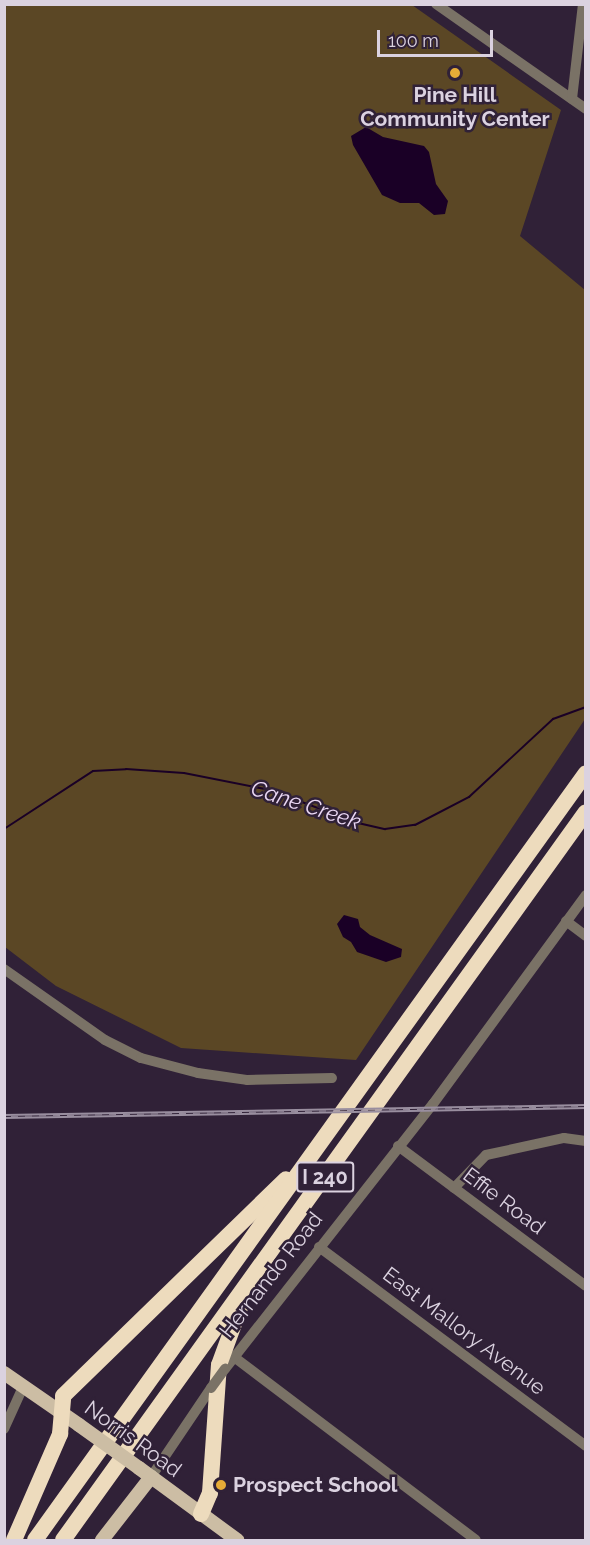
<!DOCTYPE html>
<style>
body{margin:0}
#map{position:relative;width:590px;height:1545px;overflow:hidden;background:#302137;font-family:Raleway,sans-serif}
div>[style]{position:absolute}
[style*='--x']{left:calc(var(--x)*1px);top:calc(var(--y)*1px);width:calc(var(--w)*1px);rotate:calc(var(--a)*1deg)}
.green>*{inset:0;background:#5b4725}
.water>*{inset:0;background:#1a0026}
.stream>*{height:2px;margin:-1px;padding:0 1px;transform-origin:1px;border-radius:1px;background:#1a0026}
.minor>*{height:10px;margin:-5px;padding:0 5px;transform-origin:5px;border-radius:5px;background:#7a7266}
.major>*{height:14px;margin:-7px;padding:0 7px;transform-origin:7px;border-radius:7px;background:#ccbda4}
.highway>*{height:16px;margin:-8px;padding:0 8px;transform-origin:8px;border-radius:8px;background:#eddbbd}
.rail>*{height:4.5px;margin-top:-2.25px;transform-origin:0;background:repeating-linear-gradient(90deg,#302137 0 7px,#998e9f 0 14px);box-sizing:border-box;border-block:2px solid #998e9f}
.minor-bridge>*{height:10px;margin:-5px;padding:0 5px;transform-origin:5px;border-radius:5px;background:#7a7266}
.major-bridge>*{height:14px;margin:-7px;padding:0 7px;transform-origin:7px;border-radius:7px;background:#ccbda4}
.dots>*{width:16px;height:16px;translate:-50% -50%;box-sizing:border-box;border:3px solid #302137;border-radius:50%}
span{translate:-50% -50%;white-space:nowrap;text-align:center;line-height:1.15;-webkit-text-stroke:5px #302137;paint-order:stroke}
.shield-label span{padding:2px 4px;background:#302137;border:2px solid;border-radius:4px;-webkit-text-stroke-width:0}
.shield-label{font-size:20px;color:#dbd2e0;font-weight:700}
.poi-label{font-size:21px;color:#dbd2e0;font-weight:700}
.left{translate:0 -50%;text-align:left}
.street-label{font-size:21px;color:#dbd2e0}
.water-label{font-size:22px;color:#ebd8f5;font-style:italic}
.frame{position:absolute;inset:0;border:6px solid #dbd2e0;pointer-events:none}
.scale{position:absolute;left:377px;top:30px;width:116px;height:27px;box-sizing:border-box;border:3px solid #dbd2e0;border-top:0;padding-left:8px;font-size:18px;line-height:21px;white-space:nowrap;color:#dbd2e0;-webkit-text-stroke:4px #302137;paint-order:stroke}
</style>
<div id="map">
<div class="green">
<i style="clip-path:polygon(4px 5px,412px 5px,561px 110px,520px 236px,585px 290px,585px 719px,356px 1060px,181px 1048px,56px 986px,5px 947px)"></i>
</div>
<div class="water">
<i style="clip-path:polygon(366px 127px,383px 137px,424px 146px,429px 152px,436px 184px,448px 201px,445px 214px,434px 215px,419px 203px,400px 203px,382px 195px,353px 145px,351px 136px)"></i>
<i style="clip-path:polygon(344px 915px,358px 919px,360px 927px,370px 935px,402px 949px,401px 957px,386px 962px,357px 952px,351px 942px,343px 937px,337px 924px)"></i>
</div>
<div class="stream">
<i style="--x:4;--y:829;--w:106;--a:-33.1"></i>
<i style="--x:93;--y:771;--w:33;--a:-3"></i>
<i style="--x:126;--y:769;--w:58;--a:3.9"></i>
<i style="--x:184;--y:773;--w:88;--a:11.2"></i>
<i style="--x:270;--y:790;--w:94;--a:20.6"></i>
<i style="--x:358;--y:823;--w:28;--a:13"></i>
<i style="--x:385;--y:829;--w:30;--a:-8"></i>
<i style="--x:415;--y:825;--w:61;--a:-27.4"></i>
<i style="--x:469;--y:797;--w:115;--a:-42.9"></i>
<i style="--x:553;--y:719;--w:35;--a:-20"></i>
</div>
<div class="minor">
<i style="--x:436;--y:4;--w:183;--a:35"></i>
<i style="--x:572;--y:99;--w:96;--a:-83.4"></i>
<i style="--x:566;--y:921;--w:25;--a:37"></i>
<i style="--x:4;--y:969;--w:123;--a:35.1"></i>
<i style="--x:105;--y:1040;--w:40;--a:26.6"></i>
<i style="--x:141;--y:1058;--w:59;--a:14.7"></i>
<i style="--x:198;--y:1073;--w:49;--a:8.1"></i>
<i style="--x:247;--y:1080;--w:85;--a:-1.3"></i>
<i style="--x:398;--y:1146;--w:234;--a:36.7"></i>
<i style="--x:454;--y:1188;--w:46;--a:-45.9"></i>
<i style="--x:486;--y:1155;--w:80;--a:-12.3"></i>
<i style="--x:564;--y:1138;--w:22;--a:8"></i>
<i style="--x:319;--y:1247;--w:333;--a:36.7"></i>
<i style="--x:234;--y:1357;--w:303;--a:37.1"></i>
<i style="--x:225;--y:1369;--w:337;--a:-51.9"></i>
<i style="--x:433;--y:1104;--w:259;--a:-53.8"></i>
<i style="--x:4;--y:1429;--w:46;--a:-65.7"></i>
<i style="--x:151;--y:1477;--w:107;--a:-56"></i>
</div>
<div class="major">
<i style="--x:4;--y:1373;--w:91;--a:34.7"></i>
<i style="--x:139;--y:1468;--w:122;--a:36.3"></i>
<i style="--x:102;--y:1540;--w:80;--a:-52.1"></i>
</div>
<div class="highway">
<i style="--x:201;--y:1514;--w:23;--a:-67"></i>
<i style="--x:210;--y:1493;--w:128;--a:-86"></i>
<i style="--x:219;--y:1365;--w:64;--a:-69.9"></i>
<i style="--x:14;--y:1540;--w:116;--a:-66.5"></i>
<i style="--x:60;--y:1434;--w:38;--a:-85"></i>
<i style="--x:63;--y:1396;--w:311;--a:-44.2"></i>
<i style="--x:35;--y:1540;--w:944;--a:-54.31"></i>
<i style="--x:63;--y:1540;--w:896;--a:-54.31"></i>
</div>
<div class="rail">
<i style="--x:4;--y:1116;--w:582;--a:-0.98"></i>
</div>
<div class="minor-bridge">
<i style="--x:211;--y:1388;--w:24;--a:-54"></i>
</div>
<div class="major-bridge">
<i style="--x:79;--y:1425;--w:74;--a:35.6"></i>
</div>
<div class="dots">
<i style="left:455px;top:73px;background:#e7ac37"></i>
<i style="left:221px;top:1485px;background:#e7ac37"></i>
</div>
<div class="shield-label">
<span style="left:325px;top:1177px">I 240</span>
</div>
<div class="poi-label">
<span style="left:455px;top:107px">Pine Hill<br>Community Center</span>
<span class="left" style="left:233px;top:1485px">Prospect School</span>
</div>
<div class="street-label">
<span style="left:504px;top:1201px;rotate:37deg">Effie Road</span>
<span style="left:271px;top:1275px;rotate:-52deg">Hernando Road</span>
<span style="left:464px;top:1331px;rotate:37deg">East Mallory Avenue</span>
<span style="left:133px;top:1439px;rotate:36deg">Norris Road</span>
</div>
<div class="water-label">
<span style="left:306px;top:805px;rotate:18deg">Cane Creek</span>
</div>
<div class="frame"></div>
<div class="scale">100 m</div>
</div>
